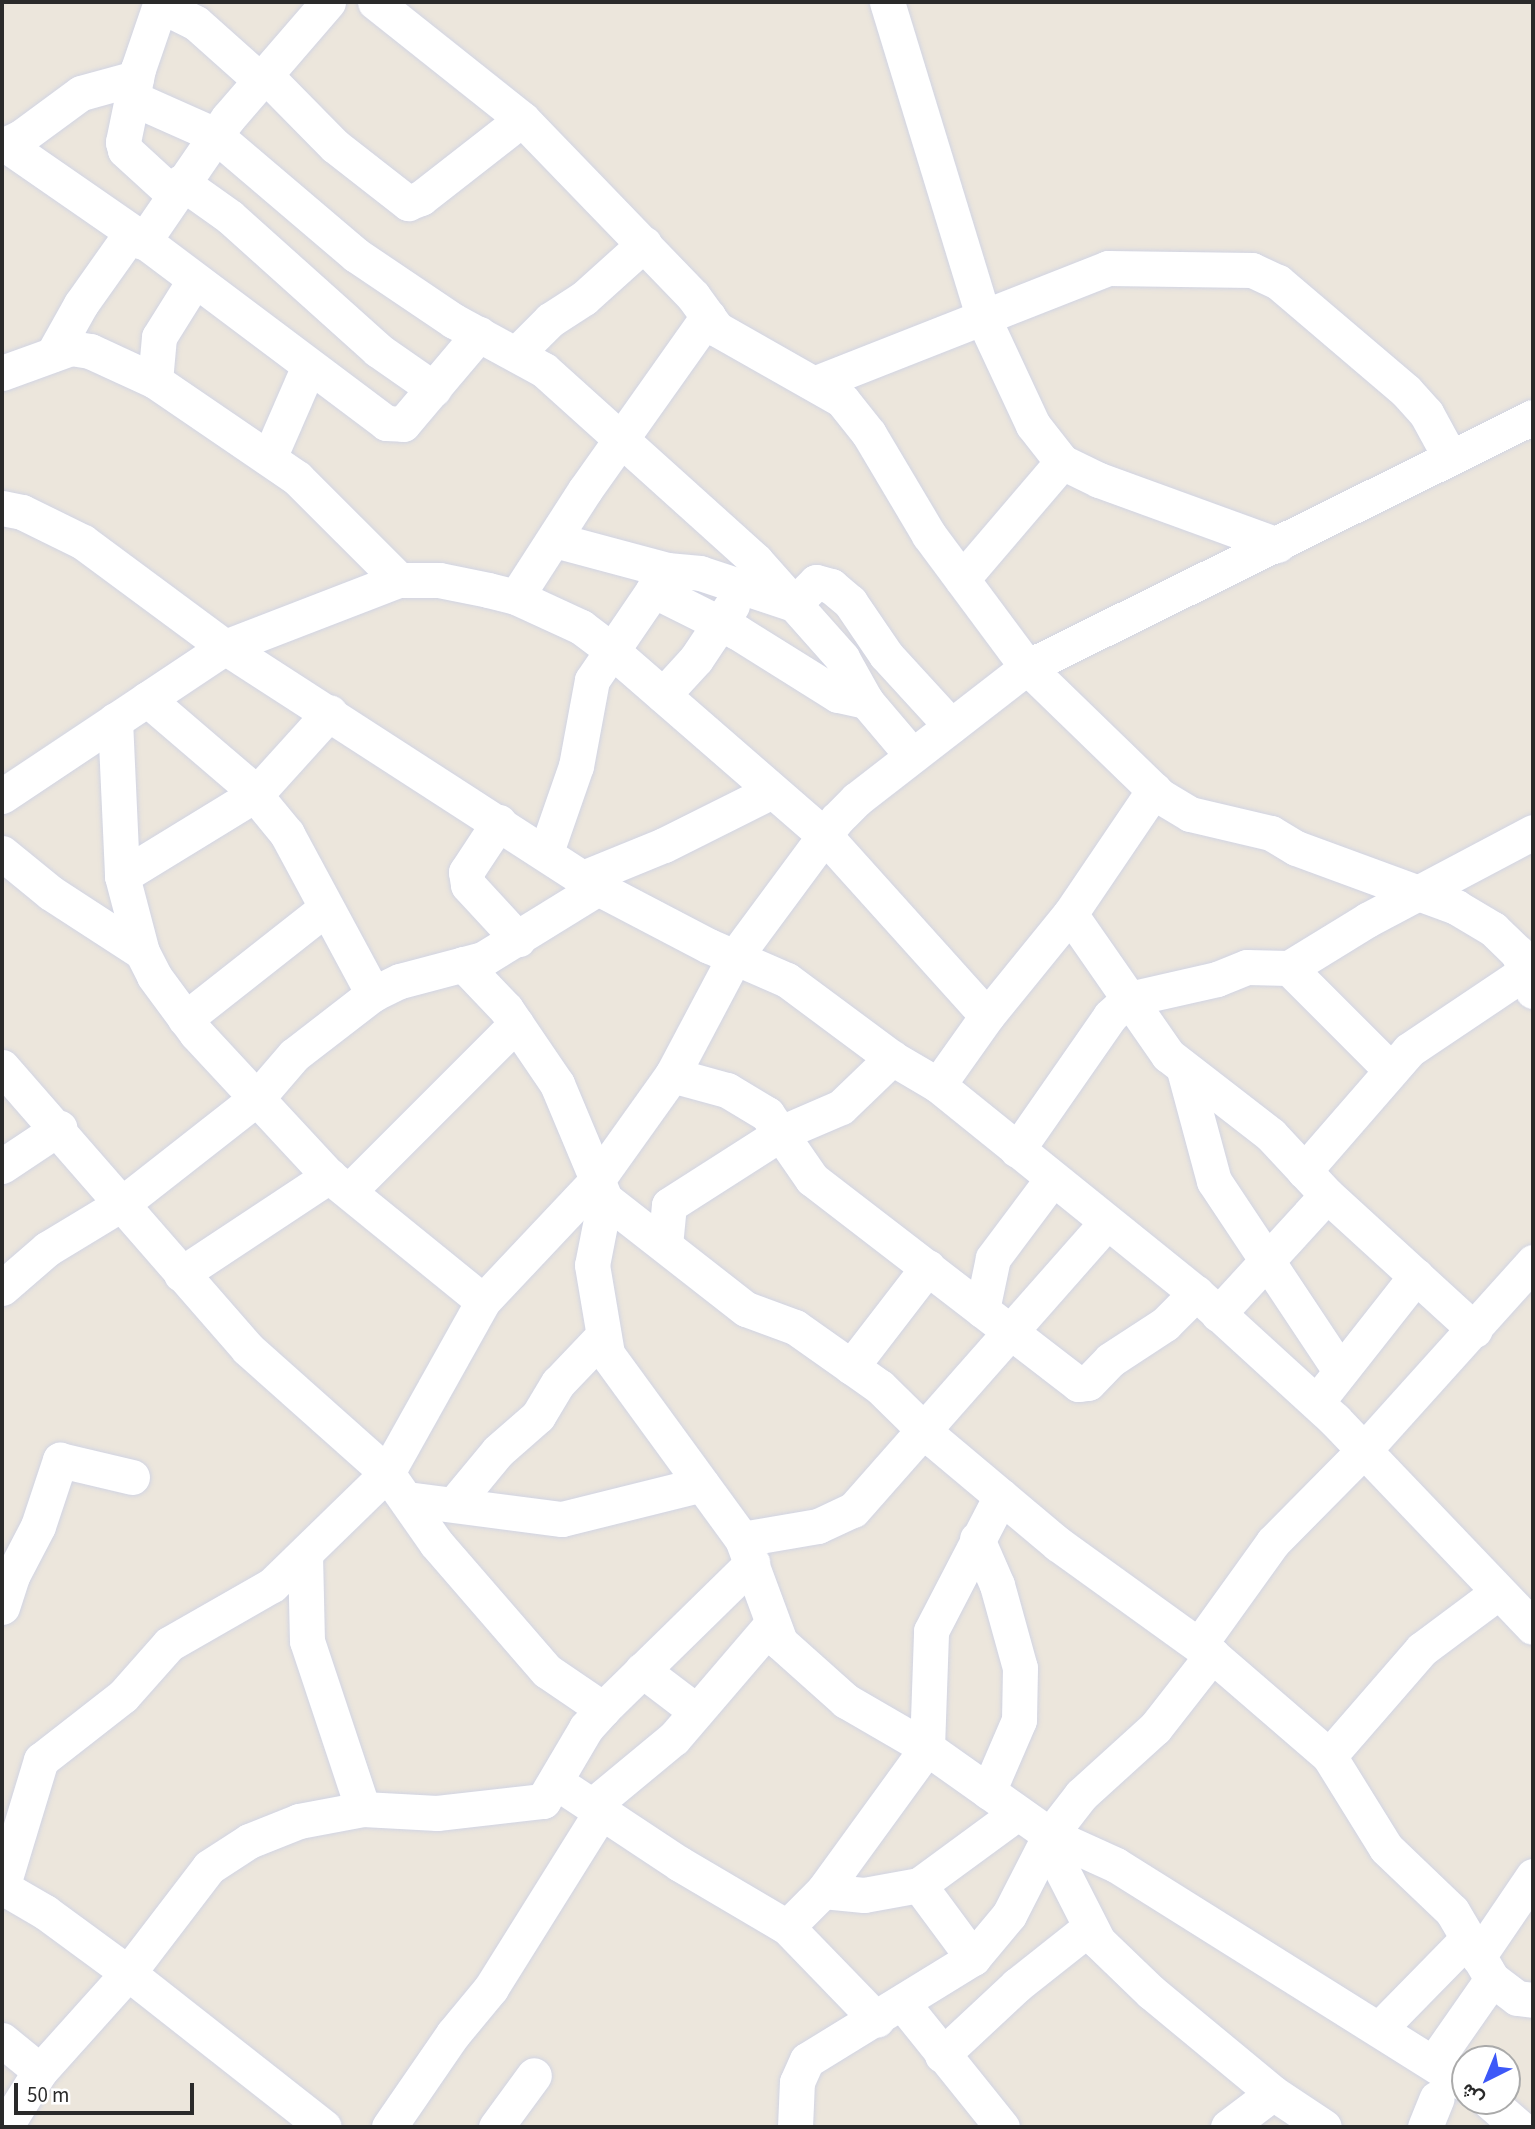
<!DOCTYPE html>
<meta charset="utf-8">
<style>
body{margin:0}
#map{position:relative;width:1535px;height:2129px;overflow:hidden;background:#ece6dc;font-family:"Source Sans 3",Vazirmatn,sans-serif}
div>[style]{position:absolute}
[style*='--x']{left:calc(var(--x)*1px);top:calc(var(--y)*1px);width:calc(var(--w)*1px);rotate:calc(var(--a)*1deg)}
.roads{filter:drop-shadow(0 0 2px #d1d4e3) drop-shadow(0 0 2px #d1d4e3)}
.minor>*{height:35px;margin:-17.5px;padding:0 17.5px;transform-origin:17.5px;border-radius:17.5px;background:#fff}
span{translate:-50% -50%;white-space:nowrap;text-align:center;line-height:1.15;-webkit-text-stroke:5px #fff;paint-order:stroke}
.frame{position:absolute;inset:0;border:4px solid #2a2a2a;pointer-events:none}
.north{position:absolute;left:1451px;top:2045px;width:70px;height:70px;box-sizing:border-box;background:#fff;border:2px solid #aaa;border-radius:50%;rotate:223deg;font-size:19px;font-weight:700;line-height:28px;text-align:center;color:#2a2a2a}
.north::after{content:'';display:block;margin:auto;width:24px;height:32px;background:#3d58f8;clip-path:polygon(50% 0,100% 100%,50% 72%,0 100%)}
.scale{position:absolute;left:14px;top:2083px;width:180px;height:32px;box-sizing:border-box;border:4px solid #2a2a2a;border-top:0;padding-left:9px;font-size:21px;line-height:24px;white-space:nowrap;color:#2a2a2a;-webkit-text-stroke:5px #fff;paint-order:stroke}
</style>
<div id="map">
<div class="roads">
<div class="minor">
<i style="--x:161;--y:2;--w:71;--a:108.9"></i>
<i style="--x:138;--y:69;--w:75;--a:101.6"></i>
<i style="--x:123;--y:142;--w:8;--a:76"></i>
<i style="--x:125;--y:150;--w:65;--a:42.5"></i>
<i style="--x:375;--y:2;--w:188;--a:38.5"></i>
<i style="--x:522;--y:119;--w:246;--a:46"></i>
<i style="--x:693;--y:296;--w:41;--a:54"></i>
<i style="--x:717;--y:329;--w:144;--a:29.6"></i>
<i style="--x:842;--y:400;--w:43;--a:51.5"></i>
<i style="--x:869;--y:434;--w:117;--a:59.3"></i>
<i style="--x:929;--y:535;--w:164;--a:53.4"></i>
<i style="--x:1027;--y:667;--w:185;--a:44.1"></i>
<i style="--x:1160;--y:796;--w:35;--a:31"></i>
<i style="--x:1190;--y:814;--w:83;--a:13.2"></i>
<i style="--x:1271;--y:833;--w:29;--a:31"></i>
<i style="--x:1296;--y:848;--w:171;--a:20.2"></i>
<i style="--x:1456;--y:907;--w:43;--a:30.7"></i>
<i style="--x:1493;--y:929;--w:35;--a:44"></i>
<i style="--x:1518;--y:953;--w:41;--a:68.5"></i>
<i style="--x:887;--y:2;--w:332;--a:73"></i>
<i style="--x:984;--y:320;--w:116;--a:65"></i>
<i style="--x:1033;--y:425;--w:47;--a:51.9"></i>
<i style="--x:1062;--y:462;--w:41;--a:25.9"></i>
<i style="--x:1099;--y:480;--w:190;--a:20"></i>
<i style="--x:160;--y:5;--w:40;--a:26.6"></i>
<i style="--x:196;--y:23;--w:86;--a:41.7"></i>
<i style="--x:264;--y:74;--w:101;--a:45.4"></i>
<i style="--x:335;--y:146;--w:93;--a:38"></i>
<i style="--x:408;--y:203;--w:14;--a:-21"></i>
<i style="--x:421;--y:198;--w:128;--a:-38"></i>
<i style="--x:132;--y:98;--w:91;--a:24"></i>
<i style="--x:215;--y:135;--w:185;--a:40.4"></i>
<i style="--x:356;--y:255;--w:118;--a:34"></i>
<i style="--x:454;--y:321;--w:102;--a:28.6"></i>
<i style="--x:544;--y:370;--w:285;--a:42"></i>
<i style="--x:756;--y:561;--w:130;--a:48.4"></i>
<i style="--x:842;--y:658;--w:49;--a:60.8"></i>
<i style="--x:866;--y:701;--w:70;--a:49.7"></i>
<i style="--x:5;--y:144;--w:155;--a:34.7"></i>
<i style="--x:132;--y:232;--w:318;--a:36.9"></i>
<i style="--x:386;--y:423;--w:17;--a:3"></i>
<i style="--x:403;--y:424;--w:118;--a:-49.8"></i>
<i style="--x:2;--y:146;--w:21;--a:-25"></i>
<i style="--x:21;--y:137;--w:74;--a:-36.3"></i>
<i style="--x:81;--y:93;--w:57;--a:-15.3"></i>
<i style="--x:181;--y:182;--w:60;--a:35.5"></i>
<i style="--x:230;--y:217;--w:199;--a:41.9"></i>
<i style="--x:378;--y:350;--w:68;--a:34.9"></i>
<i style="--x:143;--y:242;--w:150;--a:-55.6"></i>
<i style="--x:228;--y:118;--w:153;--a:-49.2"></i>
<i style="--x:517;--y:353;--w:47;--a:-45"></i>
<i style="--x:550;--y:320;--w:40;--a:-32.9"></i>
<i style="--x:584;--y:298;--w:81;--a:-42"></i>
<i style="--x:53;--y:354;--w:57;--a:-60.8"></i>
<i style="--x:81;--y:304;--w:88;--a:-54.7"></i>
<i style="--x:2;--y:373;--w:73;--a:-19.9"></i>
<i style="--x:71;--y:348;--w:19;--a:9"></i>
<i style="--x:90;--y:351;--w:72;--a:24.8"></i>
<i style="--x:155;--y:381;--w:172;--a:34.3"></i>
<i style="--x:297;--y:478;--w:144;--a:45"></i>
<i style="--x:155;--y:381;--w:44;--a:-84.8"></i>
<i style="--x:159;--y:337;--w:66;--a:-58"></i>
<i style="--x:816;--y:383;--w:314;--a:-21.5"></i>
<i style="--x:1108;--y:268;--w:144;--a:0.8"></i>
<i style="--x:1252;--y:270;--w:29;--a:25"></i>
<i style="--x:1278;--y:282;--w:168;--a:40.4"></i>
<i style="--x:1406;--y:391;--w:30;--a:48"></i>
<i style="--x:1426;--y:413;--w:50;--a:61.4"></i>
<i style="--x:269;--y:458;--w:100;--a:-66.5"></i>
<i style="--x:2;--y:508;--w:20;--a:11"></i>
<i style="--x:22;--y:512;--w:68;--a:26.2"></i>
<i style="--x:83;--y:542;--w:177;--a:36.5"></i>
<i style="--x:225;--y:647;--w:444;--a:32.9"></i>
<i style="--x:598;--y:888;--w:125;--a:27.6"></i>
<i style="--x:709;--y:946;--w:85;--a:23.6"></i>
<i style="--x:787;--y:980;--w:131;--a:36.6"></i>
<i style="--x:892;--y:1058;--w:53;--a:30.4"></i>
<i style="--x:938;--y:1085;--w:331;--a:38.9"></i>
<i style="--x:1196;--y:1293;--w:188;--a:42.4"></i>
<i style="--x:1335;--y:1420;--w:286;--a:46.3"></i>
<i style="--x:555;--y:540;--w:116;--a:15"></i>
<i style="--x:667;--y:570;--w:33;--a:5"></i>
<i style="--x:700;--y:573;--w:99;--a:18.3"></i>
<i style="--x:794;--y:604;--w:31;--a:-45"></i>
<i style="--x:816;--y:582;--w:16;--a:15"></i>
<i style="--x:831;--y:586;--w:25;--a:40"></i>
<i style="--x:850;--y:602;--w:64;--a:55.8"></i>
<i style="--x:886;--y:655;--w:96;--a:47.5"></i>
<i style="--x:962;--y:579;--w:154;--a:-49.5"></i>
<i style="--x:653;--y:590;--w:94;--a:26.6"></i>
<i style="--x:737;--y:632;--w:119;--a:32"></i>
<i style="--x:838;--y:695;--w:29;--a:12"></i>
<i style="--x:516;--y:597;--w:127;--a:-57.2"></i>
<i style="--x:585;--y:490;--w:213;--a:-54.7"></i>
<i style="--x:663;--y:695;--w:49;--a:-47.5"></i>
<i style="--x:696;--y:659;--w:65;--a:-56.3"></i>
<i style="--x:147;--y:699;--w:130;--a:40.6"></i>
<i style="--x:246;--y:784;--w:65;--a:50.6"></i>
<i style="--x:287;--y:834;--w:182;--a:61.7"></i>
<i style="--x:115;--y:720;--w:156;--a:87.4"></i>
<i style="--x:122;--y:876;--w:79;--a:75.3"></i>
<i style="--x:142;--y:952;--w:27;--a:63"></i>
<i style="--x:154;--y:976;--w:71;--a:53.6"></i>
<i style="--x:196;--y:1033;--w:195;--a:47.1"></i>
<i style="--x:329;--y:1176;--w:198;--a:39.1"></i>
<i style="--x:2;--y:796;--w:268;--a:-33.7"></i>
<i style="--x:225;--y:647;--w:186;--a:-21.1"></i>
<i style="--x:399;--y:580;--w:40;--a:0"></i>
<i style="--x:439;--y:580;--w:50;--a:11.5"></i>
<i style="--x:488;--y:590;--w:29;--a:14"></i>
<i style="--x:516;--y:597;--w:72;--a:24.8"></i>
<i style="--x:581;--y:627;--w:38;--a:37"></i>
<i style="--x:611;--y:650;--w:284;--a:41"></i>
<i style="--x:825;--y:836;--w:242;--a:48"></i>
<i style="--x:499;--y:822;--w:60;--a:123.4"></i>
<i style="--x:466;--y:872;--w:13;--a:81"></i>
<i style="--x:468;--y:885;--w:74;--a:47.2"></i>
<i style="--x:546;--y:852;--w:91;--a:-70.8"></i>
<i style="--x:576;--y:766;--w:87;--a:-79.5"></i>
<i style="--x:592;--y:680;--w:133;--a:-55.7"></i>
<i style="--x:2;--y:853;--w:63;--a:39.2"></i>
<i style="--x:51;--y:893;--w:108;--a:33"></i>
<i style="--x:122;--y:876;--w:157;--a:-31.5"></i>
<i style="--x:256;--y:794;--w:110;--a:-47.9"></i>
<i style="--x:583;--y:878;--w:87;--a:-22.2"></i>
<i style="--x:664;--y:845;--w:121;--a:-26.6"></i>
<i style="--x:1070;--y:914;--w:172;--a:55.2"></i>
<i style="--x:1168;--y:1055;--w:130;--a:37.8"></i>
<i style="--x:1271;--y:1135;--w:82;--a:47"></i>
<i style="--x:1327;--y:1195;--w:200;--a:42.4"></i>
<i style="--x:463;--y:964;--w:62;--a:46.3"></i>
<i style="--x:506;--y:1009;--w:91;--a:55.8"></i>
<i style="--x:557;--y:1084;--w:125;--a:67.3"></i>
<i style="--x:605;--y:1199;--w:179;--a:38"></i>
<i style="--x:746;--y:1309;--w:52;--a:20.2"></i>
<i style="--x:795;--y:1327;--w:104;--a:35.2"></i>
<i style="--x:880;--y:1387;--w:76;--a:44.5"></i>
<i style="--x:934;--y:1440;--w:162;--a:40"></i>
<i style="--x:1058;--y:1544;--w:190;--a:35.8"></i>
<i style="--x:1212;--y:1655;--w:155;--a:40.8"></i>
<i style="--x:1329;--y:1756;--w:108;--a:58.2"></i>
<i style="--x:1386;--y:1848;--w:91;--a:43.7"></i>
<i style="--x:1452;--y:1911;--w:79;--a:59.5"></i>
<i style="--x:1492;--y:1979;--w:31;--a:37"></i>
<i style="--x:1517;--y:1998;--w:16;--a:7"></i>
<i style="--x:1289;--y:968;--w:143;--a:45"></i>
<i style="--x:185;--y:1019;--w:179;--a:-38.2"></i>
<i style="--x:2;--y:1067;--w:374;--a:48.9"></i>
<i style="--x:248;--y:1349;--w:186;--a:41.7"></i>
<i style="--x:387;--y:1473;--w:85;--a:55"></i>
<i style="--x:436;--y:1543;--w:169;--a:49.1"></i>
<i style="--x:547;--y:1671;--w:68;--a:34.2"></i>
<i style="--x:1184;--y:1070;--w:115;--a:74.9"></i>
<i style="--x:1214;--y:1181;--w:228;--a:56.4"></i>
<i style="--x:672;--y:1075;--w:57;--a:15.3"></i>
<i style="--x:727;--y:1090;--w:47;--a:31"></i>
<i style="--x:767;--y:1114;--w:79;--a:55.3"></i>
<i style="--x:812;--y:1179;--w:336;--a:37.6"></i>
<i style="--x:1078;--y:1384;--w:10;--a:-6"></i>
<i style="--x:1088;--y:1383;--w:32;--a:-46"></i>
<i style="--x:1110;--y:1360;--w:66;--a:-33.2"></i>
<i style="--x:1165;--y:1324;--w:44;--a:-45"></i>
<i style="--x:938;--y:1085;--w:85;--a:-54.6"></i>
<i style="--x:987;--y:1016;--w:132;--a:-50.9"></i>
<i style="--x:1070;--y:914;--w:150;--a:-55.9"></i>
<i style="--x:1017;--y:1150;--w:163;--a:-55.2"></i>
<i style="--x:1110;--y:1016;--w:25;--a:-42"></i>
<i style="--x:1129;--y:999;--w:90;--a:-12.8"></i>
<i style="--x:1217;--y:979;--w:32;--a:-22"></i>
<i style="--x:1247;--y:967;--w:42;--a:1.4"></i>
<i style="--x:1289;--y:968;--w:92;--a:-31.6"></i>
<i style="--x:1367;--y:920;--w:188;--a:-27.9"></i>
<i style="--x:2;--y:1166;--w:69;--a:-33.7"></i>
<i style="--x:1304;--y:1171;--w:160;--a:-49"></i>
<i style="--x:1409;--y:1050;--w:140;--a:-33.9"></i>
<i style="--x:350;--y:1190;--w:235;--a:-45"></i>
<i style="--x:605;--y:1199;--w:67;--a:101.1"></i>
<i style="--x:592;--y:1265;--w:90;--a:80.4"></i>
<i style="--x:607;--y:1354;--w:229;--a:53.9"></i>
<i style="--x:742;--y:1539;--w:110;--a:69.7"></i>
<i style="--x:780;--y:1642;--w:89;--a:41.8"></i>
<i style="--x:846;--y:1701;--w:94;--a:30.1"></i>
<i style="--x:927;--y:1748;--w:151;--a:35.3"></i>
<i style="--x:1050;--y:1835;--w:72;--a:24.4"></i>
<i style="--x:1116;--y:1865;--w:412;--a:32.1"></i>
<i style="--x:665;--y:1245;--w:40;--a:-84.3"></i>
<i style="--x:669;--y:1205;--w:135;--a:-32.6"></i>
<i style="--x:783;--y:1132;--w:63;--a:-23.3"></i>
<i style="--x:841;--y:1107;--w:71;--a:-43.9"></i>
<i style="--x:181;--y:1274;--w:178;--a:-33.5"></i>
<i style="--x:2;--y:1288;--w:60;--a:-40.9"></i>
<i style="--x:47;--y:1249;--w:89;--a:-31.2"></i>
<i style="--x:123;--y:1203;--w:170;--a:-38.1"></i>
<i style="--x:257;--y:1098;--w:57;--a:-49.3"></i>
<i style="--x:294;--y:1055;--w:100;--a:-37.7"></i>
<i style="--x:373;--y:994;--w:30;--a:-26"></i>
<i style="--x:400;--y:981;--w:86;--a:-14.8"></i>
<i style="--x:483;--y:959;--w:135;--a:-31.7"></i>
<i style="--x:982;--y:1310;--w:53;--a:-78.1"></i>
<i style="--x:993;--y:1258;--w:99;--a:-53.2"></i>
<i style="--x:1218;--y:1314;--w:161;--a:-47.5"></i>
<i style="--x:851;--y:1367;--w:126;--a:-52.4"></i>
<i style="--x:1327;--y:1389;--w:144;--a:-51.8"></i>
<i style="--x:407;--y:1499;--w:156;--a:7.4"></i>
<i style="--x:562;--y:1519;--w:144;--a:-14"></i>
<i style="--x:455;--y:1503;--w:67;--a:-50.4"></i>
<i style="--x:498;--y:1451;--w:53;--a:-41.2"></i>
<i style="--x:538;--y:1416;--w:39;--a:-59"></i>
<i style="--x:558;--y:1383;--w:62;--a:-46.3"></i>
<i style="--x:742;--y:1539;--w:77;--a:-9.7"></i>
<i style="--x:818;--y:1526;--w:38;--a:-25"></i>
<i style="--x:853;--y:1510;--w:383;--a:-48.6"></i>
<i style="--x:977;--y:1539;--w:50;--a:66.5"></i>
<i style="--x:997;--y:1585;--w:86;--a:74.5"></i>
<i style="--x:1020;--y:1668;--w:52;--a:91.1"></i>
<i style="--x:1019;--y:1720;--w:78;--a:113.3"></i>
<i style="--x:305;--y:1554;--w:87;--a:88.7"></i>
<i style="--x:307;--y:1641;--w:177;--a:71.6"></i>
<i style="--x:2;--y:1607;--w:33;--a:-72"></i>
<i style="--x:12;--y:1576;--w:56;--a:-62.5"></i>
<i style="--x:38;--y:1526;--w:70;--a:-71.6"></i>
<i style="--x:60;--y:1460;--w:74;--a:13.3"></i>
<i style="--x:1199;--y:1645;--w:127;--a:-54.3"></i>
<i style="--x:1273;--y:1542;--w:129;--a:-45.3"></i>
<i style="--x:1364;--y:1450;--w:253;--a:-48"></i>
<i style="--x:642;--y:1670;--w:68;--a:37.2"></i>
<i style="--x:1329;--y:1756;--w:142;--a:-49"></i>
<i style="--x:1422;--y:1649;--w:94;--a:-36.7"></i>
<i style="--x:556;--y:1782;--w:149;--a:33.5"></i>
<i style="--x:680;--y:1864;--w:124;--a:30.5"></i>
<i style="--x:787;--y:1927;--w:129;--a:45.9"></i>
<i style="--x:593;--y:1805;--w:105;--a:-39.6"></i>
<i style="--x:674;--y:1738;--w:149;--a:-49.4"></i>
<i style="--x:1047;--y:1841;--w:112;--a:63"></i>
<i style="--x:1098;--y:1941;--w:74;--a:43.9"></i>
<i style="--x:1151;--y:1992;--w:158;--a:39.6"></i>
<i style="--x:1273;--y:2093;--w:61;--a:33.7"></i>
<i style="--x:919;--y:1885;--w:91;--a:53.5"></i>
<i style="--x:2;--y:1887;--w:50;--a:30.2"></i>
<i style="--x:45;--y:1912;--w:103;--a:36.3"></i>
<i style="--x:128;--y:1973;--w:249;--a:38.2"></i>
<i style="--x:2;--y:1888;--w:134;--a:-73.1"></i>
<i style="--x:41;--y:1760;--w:104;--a:-38"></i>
<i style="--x:123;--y:1696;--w:69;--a:-48.5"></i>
<i style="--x:169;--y:1644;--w:119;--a:-29.8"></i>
<i style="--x:272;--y:1585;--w:161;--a:-44.2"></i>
<i style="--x:387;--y:1473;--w:197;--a:-60.8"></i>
<i style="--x:483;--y:1301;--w:166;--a:-46.7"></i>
<i style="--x:597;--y:1180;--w:129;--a:-54.5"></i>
<i style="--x:672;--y:1075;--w:132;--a:-62.1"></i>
<i style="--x:734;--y:958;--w:173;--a:-53.5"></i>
<i style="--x:837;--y:819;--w:28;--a:-45"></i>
<i style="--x:857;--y:799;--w:215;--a:-37.8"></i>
<i style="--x:1027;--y:667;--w:564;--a:-26.29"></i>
<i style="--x:823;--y:1891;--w:41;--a:5.6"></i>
<i style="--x:864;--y:1895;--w:56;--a:-10.3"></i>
<i style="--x:919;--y:1885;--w:122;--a:-36.3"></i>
<i style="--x:787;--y:1927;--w:51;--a:-45"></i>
<i style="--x:823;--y:1891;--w:177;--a:-54"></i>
<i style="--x:927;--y:1748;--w:117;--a:-88"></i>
<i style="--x:931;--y:1631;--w:152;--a:-62.6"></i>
<i style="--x:1478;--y:1957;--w:98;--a:-55.8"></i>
<i style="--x:903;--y:2004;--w:158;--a:51.2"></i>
<i style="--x:1379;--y:2029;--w:126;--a:-45.6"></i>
<i style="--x:2;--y:2040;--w:49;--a:39.2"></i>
<i style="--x:942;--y:2055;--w:103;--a:-43"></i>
<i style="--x:1017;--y:1985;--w:92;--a:-38.4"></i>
<i style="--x:1434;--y:2062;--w:101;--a:-55.1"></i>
<i style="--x:1489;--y:2101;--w:40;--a:41"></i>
<i style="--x:5;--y:2127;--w:66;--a:-58"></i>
<i style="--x:40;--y:2071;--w:132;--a:-48.1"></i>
<i style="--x:128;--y:1973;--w:133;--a:-52.6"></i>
<i style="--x:209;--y:1867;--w:48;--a:-33"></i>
<i style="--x:249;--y:1841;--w:54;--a:-21.8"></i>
<i style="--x:299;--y:1821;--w:65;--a:-10.6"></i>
<i style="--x:363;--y:1809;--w:74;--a:3.1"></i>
<i style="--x:437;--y:1813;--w:107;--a:-6.5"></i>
<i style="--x:543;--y:1801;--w:85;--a:-59.5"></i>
<i style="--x:586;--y:1728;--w:25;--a:-48"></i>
<i style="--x:603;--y:1709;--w:209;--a:-44.4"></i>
<i style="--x:389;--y:2127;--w:113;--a:-55.5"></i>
<i style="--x:453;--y:2034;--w:60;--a:-50.4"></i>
<i style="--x:491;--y:1988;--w:208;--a:-58"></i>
<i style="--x:496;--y:2127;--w:64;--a:-53.8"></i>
<i style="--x:795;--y:2127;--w:45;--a:-87.5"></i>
<i style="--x:797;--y:2082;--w:24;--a:-66"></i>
<i style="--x:807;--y:2060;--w:195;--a:-31.6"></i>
<i style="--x:973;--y:1958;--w:56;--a:-50.1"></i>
<i style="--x:1009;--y:1915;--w:90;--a:-62.9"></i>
<i style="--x:1050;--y:1835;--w:51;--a:-52.2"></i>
<i style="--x:1081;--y:1795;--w:100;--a:-42.2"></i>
<i style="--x:1155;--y:1728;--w:93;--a:-52"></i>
<i style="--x:1228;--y:2127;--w:56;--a:-37.1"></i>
<i style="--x:1425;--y:2127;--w:31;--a:-68"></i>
</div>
</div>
<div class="frame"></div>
<div class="north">ش</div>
<div class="scale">50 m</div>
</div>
